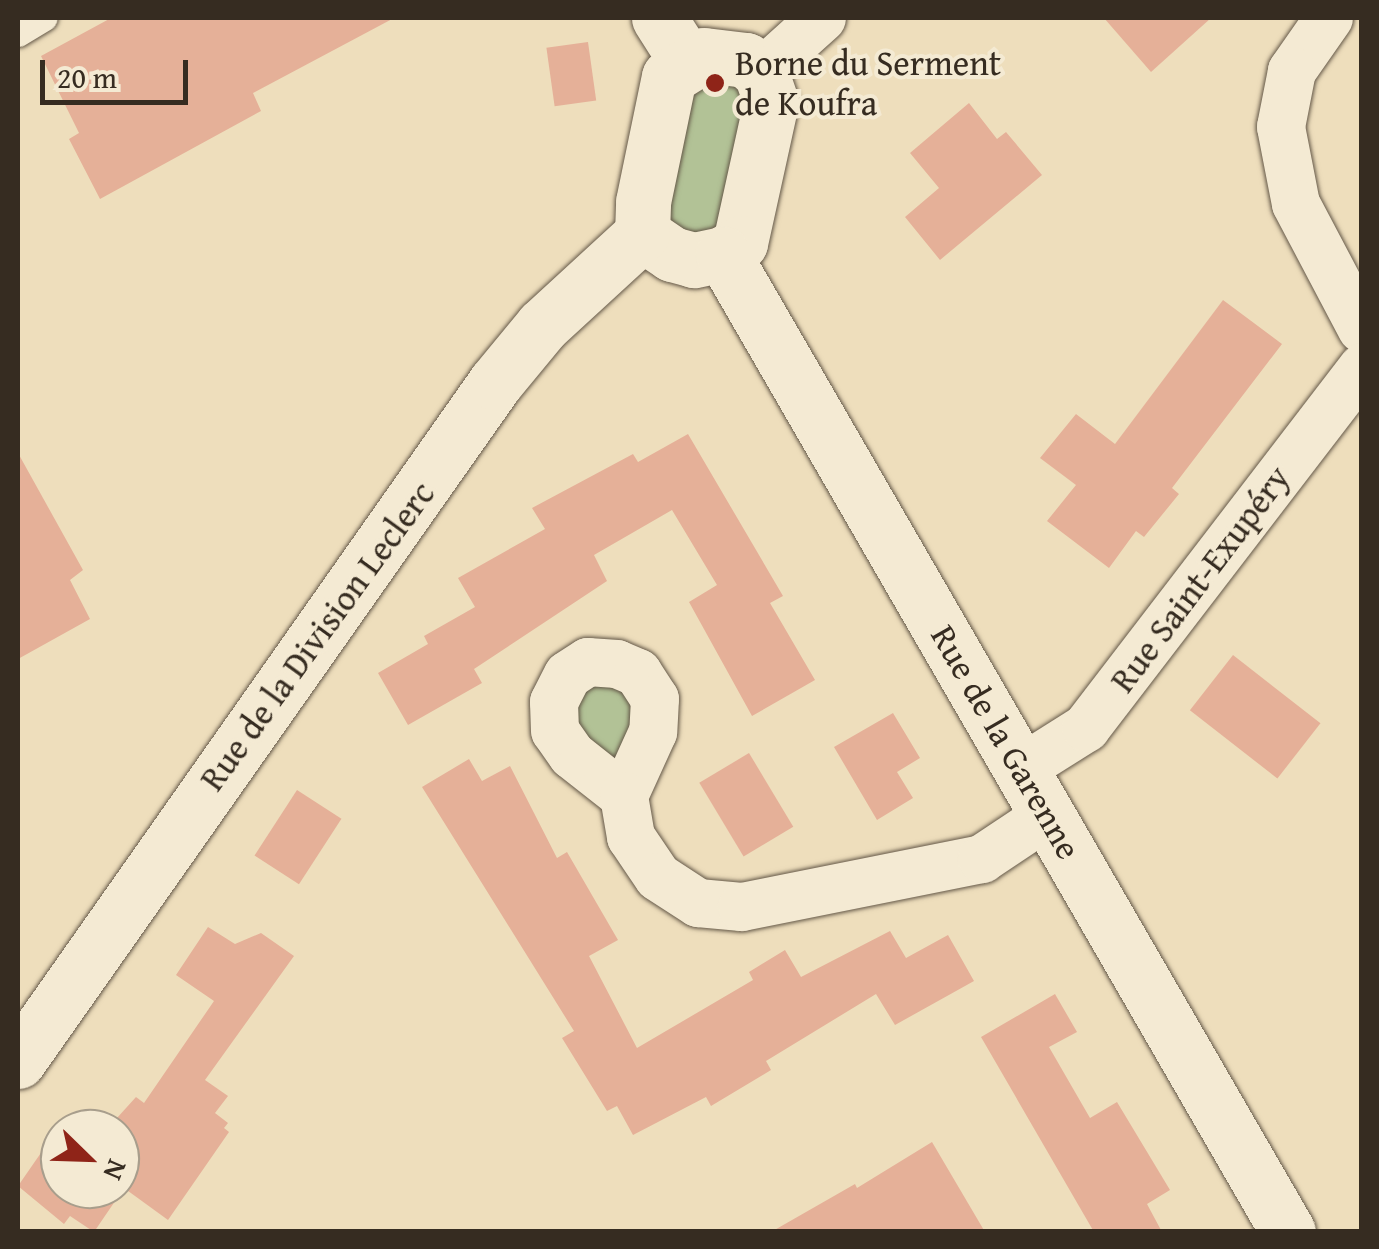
<!DOCTYPE html>
<meta charset="utf-8">
<style>
body{margin:0}
#map{position:relative;width:1379px;height:1249px;overflow:hidden;background:#eedebc;font-family:"Gentium Book Plus",serif}
div>[style]{position:absolute}
[style*='--x']{left:calc(var(--x)*1px);top:calc(var(--y)*1px);width:calc(var(--w)*1px);rotate:calc(var(--a)*1deg)}
.green>*{inset:0;background:#b2c296}
.building>*{inset:0;background:#e5b098;transform-origin:0 0}
.roads{filter:drop-shadow(0 0 2px #645848) drop-shadow(0 0 2px #645848)}
.lane>*{height:25px;margin:-12.5px;padding:0 12.5px;transform-origin:12.5px;border-radius:12.5px;background:#f4ead3}
.street>*{height:48px;margin:-24px;padding:0 24px;transform-origin:24px;border-radius:24px;background:#f4ead3}
.secondary>*{height:55px;margin:-27.5px;padding:0 27.5px;transform-origin:27.5px;border-radius:27.5px;background:#f4ead3}
.dots>*{width:28px;height:28px;translate:-50% -50%;box-sizing:border-box;border:5px solid #f4ead3;border-radius:50%}
span{translate:-50% -50%;white-space:nowrap;text-align:center;line-height:1.15;-webkit-text-stroke:8px #f4ead3;paint-order:stroke}
.poi-label{font-size:35px;color:#362c21}
.left{translate:0 -50%;text-align:left}
.street-label{font-size:35px;color:#362c21}
.frame{position:absolute;inset:0;border:20px solid #362c21;pointer-events:none}
.north{position:absolute;left:40px;top:1109px;width:100px;height:100px;box-sizing:border-box;background:#f4ead3;border:2px solid #a89e8c;border-radius:50%;rotate:113deg;font-size:28px;font-weight:700;line-height:40px;text-align:center;color:#362c21}
.north::after{content:'';display:block;margin:auto;width:35px;height:45px;background:#8f2418;clip-path:polygon(50% 0,100% 100%,50% 72%,0 100%)}
.scale{position:absolute;left:40px;top:60px;width:148px;height:45px;box-sizing:border-box;border:5px solid #362c21;border-top:0;padding-left:12px;font-size:30px;line-height:35px;white-space:nowrap;color:#362c21;-webkit-text-stroke:8px #f4ead3;paint-order:stroke}
</style>
<div id="map">
<div class="green">
<i style="clip-path:polygon(703px 80px,734px 82px,748px 100px,721px 225px,691px 236px,665px 216px,686px 95px)"></i>
<i style="clip-path:polygon(605px 682px,621px 687px,638px 710px,618px 770px,576px 738px,575px 700px,588px 687px)"></i>
</div>
<div class="building">
<i style="clip-path:polygon(111px 18px,394px 18px,253px 93px,261px 111px,100px 199px,69px 139px,79px 133px,41px 56px)"></i>
<i style="clip-path:polygon(1104px 18px,1211px 18px,1151px 72px)"></i>
<i style="left:588px;top:42px;width:59px;height:42px;rotate:82deg"></i>
<i style="clip-path:polygon(969px 103px,997px 139px,1006px 132px,1042px 175px,940px 260px,905px 217px,939px 188px,910px 153px)"></i>
<i style="clip-path:polygon(1223px 300px,1282px 344px,1172px 488px,1179px 494px,1144px 537px,1136px 531px,1109px 568px,1047px 521px,1076px 485px,1040px 458px,1076px 414px,1115px 444px)"></i>
<i style="clip-path:polygon(688px 434px,783px 596px,770px 603px,815px 680px,752px 716px,689px 602px,717px 585px,672px 510px,594px 555px,607px 581px,474px 669px,482px 683px,408px 725px,378px 673px,428px 644px,424px 636px,475px 607px,458px 578px,545px 529px,532px 508px,633px 454px,638px 462px)"></i>
<i style="clip-path:polygon(18px 453px,83px 570px,70px 580px,90px 619px,18px 659px)"></i>
<i style="left:1233px;top:655px;width:111px;height:70px;rotate:38deg"></i>
<i style="clip-path:polygon(893px 713px,920px 758px,897px 772px,913px 798px,877px 820px,834px 747px)"></i>
<i style="left:749px;top:753px;width:86px;height:58px;rotate:59deg"></i>
<i style="clip-path:polygon(469px 759px,482px 781px,510px 766px,557px 858px,567px 852px,618px 940px,589px 956px,637px 1048px,753px 980px,749px 972px,785px 950px,801px 977px,890px 931px,906px 958px,948px 935px,974px 981px,895px 1025px,876px 994px,766px 1061px,771px 1070px,711px 1106px,706px 1097px,633px 1135px,617px 1106px,607px 1111px,562px 1038px,574px 1031px,422px 787px)"></i>
<i style="left:297px;top:790px;width:53px;height:78px;rotate:33deg"></i>
<i style="clip-path:polygon(208px 927px,235px 944px,261px 933px,294px 956px,205px 1080px,228px 1096px,215px 1113px,228px 1123px,224px 1128px,229px 1132px,168px 1220px,124px 1188px,94px 1232px,70px 1216px,64px 1224px,18px 1186px,54px 1134px,60px 1138px,60px 1189px,120px 1189px,120px 1129px,107px 1129px,136px 1097px,144px 1103px,214px 1001px,176px 975px)"></i>
<i style="clip-path:polygon(1055px 994px,1077px 1032px,1049px 1047px,1090px 1118px,1117px 1102px,1170px 1190px,1147px 1204px,1162px 1232px,1094px 1232px,981px 1037px)"></i>
<i style="clip-path:polygon(932px 1142px,985px 1232px,771px 1232px,855px 1184px,857px 1188px)"></i>
</div>
<div class="roads">
<div class="lane">
<i style="--x:18;--y:34;--w:31;--a:-31"></i>
</div>
<div class="street">
<i style="--x:1329;--y:18;--w:65;--a:124.9"></i>
<i style="--x:1292;--y:71;--w:57;--a:101.1"></i>
<i style="--x:1281;--y:127;--w:78;--a:79"></i>
<i style="--x:1296;--y:204;--w:141;--a:62.2"></i>
<i style="--x:761;--y:73;--w:82;--a:-42"></i>
<i style="--x:1021;--y:769;--w:77;--a:-32.2"></i>
<i style="--x:1086;--y:728;--w:454;--a:-52.5"></i>
<i style="--x:624;--y:796;--w:66;--a:-141.7"></i>
<i style="--x:572;--y:755;--w:29;--a:-125"></i>
<i style="--x:555;--y:731;--w:29;--a:-92"></i>
<i style="--x:554;--y:702;--w:30;--a:-63"></i>
<i style="--x:568;--y:675;--w:24;--a:-33"></i>
<i style="--x:588;--y:662;--w:29;--a:4"></i>
<i style="--x:617;--y:664;--w:23;--a:23"></i>
<i style="--x:638;--y:673;--w:31;--a:57"></i>
<i style="--x:655;--y:699;--w:33;--a:93"></i>
<i style="--x:653;--y:732;--w:70;--a:114.4"></i>
<i style="--x:624;--y:796;--w:42;--a:80.3"></i>
<i style="--x:631;--y:837;--w:48;--a:56"></i>
<i style="--x:658;--y:877;--w:48;--a:33"></i>
<i style="--x:698;--y:903;--w:44;--a:5.2"></i>
<i style="--x:742;--y:907;--w:245;--a:-11.3"></i>
<i style="--x:982;--y:859;--w:79;--a:-33.7"></i>
</div>
<div class="secondary">
<i style="--x:659;--y:18;--w:52;--a:57.5"></i>
<i style="--x:704;--y:55;--w:42;--a:6.8"></i>
<i style="--x:746;--y:60;--w:20;--a:41"></i>
<i style="--x:761;--y:73;--w:31;--a:71"></i>
<i style="--x:771;--y:102;--w:144;--a:102.4"></i>
<i style="--x:740;--y:243;--w:20;--a:147"></i>
<i style="--x:723;--y:254;--w:30;--a:168"></i>
<i style="--x:694;--y:260;--w:23;--a:-165"></i>
<i style="--x:672;--y:254;--w:36;--a:-146"></i>
<i style="--x:642;--y:234;--w:32;--a:-88"></i>
<i style="--x:643;--y:202;--w:128;--a:-78.3"></i>
<i style="--x:669;--y:77;--w:41;--a:-32.2"></i>
<i style="--x:723;--y:254;--w:1129;--a:59.98"></i>
<i style="--x:18;--y:1061;--w:829;--a:-54.87"></i>
<i style="--x:495;--y:383;--w:74;--a:-50.5"></i>
<i style="--x:542;--y:326;--w:136;--a:-42.6"></i>
</div>
</div>
<div class="dots">
<i style="left:715px;top:83px;background:#8f2418"></i>
</div>
<div class="poi-label">
<span class="left" style="left:735px;top:83px">Borne du Serment<br>de Koufra</span>
</div>
<div class="street-label">
<span style="left:1200px;top:579px;rotate:-53deg">Rue Saint-Exupéry</span>
<span style="left:317px;top:636px;rotate:-54deg">Rue de la Division Leclerc</span>
<span style="left:1006px;top:742px;rotate:60deg">Rue de la Garenne</span>
</div>
<div class="frame"></div>
<div class="north">N</div>
<div class="scale">20 m</div>
</div>
